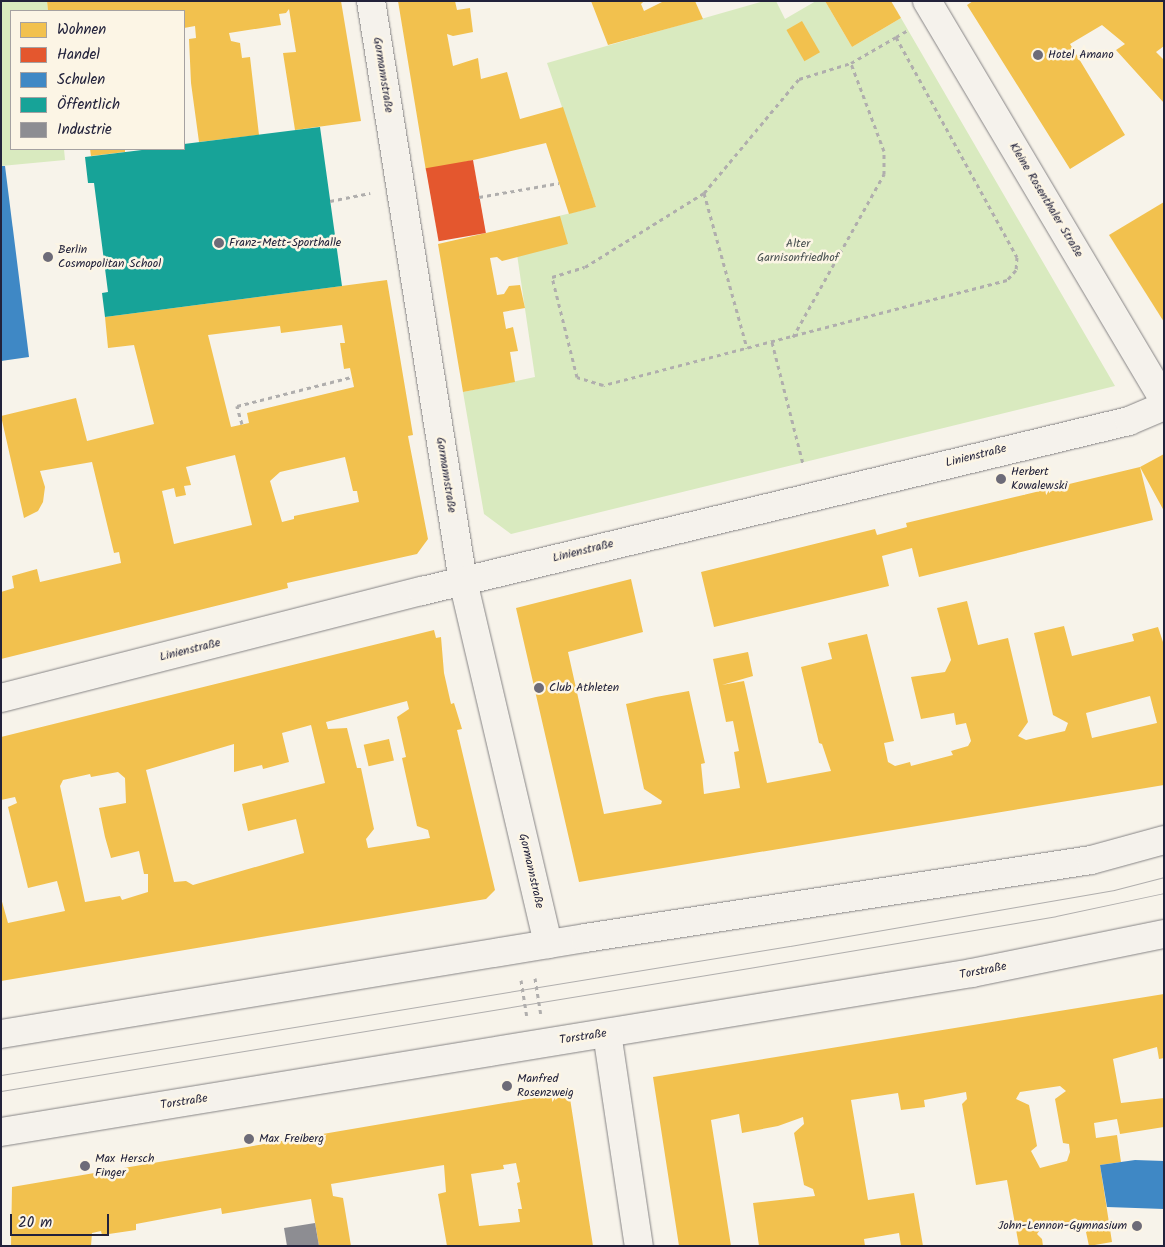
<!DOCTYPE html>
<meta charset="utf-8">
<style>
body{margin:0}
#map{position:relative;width:1165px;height:1247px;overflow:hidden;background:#f7f3ea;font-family:Kalam,sans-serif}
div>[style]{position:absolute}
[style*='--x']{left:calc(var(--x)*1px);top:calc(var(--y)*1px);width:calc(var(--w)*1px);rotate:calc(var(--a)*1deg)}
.green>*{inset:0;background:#d9eabf}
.homes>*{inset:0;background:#f2c14e;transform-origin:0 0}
.shops>*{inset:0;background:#e4572e;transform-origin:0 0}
.schools>*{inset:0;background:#3f88c5}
.public>*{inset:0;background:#17a398}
.industry>*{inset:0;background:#8d8d92}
.path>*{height:3px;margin-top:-1.5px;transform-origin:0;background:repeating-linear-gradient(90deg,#b0aead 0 4px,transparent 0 8px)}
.roads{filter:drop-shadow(0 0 1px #868485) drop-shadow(0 0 1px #868485)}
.street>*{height:28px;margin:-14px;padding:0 14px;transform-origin:14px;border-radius:14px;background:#f5f2ec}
.secondary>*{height:28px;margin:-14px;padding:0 14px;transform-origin:14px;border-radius:14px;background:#f5f2ec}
.tram>*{height:1px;margin:-0.5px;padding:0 0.5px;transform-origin:0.5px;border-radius:0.5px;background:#b0aead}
.dots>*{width:14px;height:14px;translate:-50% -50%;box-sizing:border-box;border:2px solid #fcf5e5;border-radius:50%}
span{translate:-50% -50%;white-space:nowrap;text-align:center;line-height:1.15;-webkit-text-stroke:5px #fcf5e5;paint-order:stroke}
.poi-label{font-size:12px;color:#22223b}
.left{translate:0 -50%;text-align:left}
.right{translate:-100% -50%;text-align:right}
.street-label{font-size:12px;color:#22223b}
.park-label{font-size:12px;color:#4a5253}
.frame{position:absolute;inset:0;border:2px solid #22223b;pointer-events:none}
.legend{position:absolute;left:10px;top:10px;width:175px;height:140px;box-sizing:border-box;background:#fcf5e5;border:1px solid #a5a1a1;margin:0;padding:6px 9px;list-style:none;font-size:15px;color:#22223b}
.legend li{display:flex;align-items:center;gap:10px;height:25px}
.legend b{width:25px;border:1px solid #a5a1a1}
.scale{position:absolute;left:10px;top:1214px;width:99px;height:22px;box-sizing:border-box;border:2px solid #22223b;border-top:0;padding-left:6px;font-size:15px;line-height:18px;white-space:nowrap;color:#22223b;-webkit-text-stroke:4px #fcf5e5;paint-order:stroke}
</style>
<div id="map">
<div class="green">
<i style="clip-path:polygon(1px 1px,47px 1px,48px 11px,11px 11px,11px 149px,64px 149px,65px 160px,1px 166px)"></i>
<i style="clip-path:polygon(764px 1px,776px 1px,785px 19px,816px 1px,825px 1px,852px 47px,901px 18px,1115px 386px,511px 534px,484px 514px,463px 392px,535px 377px,513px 227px,596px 207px,547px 63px)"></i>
</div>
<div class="homes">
<i style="clip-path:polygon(47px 1px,341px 1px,361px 121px,295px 130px,283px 53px,296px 52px,289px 9px,286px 13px,279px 14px,281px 25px,229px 33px,231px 41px,240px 43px,242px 58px,250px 57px,259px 135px,199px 142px,191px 83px,189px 39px,196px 38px,195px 26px,184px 28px,184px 11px,48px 11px)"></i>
<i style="clip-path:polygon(398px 1px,455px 1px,457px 10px,470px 8px,473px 32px,453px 36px,447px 34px,453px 66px,478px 58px,481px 79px,507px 72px,520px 119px,563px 107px,596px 207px,569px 214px,546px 143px,426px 171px)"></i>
<i style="clip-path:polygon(591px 1px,644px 1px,641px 4px,644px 11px,664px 1px,695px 1px,703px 19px,608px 45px)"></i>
<i style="clip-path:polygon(825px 1px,891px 1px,901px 18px,852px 47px)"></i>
<i style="clip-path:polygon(973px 1px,1164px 1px,1164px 46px,1156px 52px,1164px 60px,1164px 103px,1116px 50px,1125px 44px,1102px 25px,1070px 44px,1125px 135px,1070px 169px,967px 5px)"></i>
<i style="left:802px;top:21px;width:36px;height:18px;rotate:60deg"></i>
<i style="clip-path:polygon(90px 149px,125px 149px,125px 152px,91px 156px)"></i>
<i style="clip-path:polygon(1164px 202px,1164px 322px,1109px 235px)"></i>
<i style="clip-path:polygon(560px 216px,568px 244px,502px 261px,497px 257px,490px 258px,497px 295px,504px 294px,509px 286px,520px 285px,525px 308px,503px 312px,506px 329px,513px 327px,518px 351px,510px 352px,515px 382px,463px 392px,438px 244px)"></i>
<i style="clip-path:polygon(evenodd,387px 280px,413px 435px,408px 436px,428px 539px,417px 554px,287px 583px,288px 588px,1px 659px,1px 592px,14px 588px,12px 576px,37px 569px,40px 582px,121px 563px,119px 552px,114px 553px,92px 462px,40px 471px,45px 487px,43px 502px,38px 511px,24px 518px,1px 416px,76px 398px,87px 441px,154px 424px,134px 345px,108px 348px,105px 317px,387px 280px,342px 325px,345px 343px,340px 343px,344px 369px,350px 368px,354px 387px,247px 413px,249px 423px,231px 427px,208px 335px,280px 326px,281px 333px,342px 325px,387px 280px,235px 455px,252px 525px,174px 544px,162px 491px,174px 488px,176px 497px,186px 495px,184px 486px,191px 485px,186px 467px,235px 455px,387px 280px,345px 457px,353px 491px,357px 491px,359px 502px,294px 516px,294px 519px,282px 522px,270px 481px,280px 472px,345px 457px)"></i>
<i style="clip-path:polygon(1164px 454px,1164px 511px,1140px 467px,1153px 520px,919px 577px,912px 548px,882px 556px,889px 586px,714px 627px,701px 572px,875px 529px,877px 535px,907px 527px,906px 523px,1140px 467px)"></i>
<i style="clip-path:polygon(evenodd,631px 579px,643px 632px,568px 652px,604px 814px,661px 804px,662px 801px,644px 789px,626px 704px,656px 697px,689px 691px,705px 763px,701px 764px,704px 794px,740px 788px,734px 752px,739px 751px,733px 721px,726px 722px,713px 659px,748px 652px,753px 676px,722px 685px,744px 681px,767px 783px,831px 771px,822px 744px,819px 743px,801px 667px,832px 659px,828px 643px,867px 634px,894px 741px,884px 743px,888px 762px,895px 766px,910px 762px,911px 766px,953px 755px,951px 751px,968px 746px,971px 741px,966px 723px,956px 725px,954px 713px,921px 719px,911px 677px,945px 672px,951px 660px,937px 608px,967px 601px,978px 645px,1008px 638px,1028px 722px,1018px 736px,1026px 740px,1065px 731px,1068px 723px,1053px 715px,1034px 633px,1064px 626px,1072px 656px,1134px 641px,1132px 634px,1158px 627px,1164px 645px,1164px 785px,579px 882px,516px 608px,631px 579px,1150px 696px,1157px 723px,1092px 738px,1086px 713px,1150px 696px)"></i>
<i style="clip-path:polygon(evenodd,434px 630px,436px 638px,441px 637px,444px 673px,451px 704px,454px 703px,462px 729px,457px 730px,495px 890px,486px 899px,1px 981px,1px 898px,8px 923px,65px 911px,57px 881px,28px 888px,8px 807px,17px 803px,15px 797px,1px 800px,1px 737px,434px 630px,407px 701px,409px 709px,397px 717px,406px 757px,402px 758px,417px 826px,428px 830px,430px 838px,368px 848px,366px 839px,374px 829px,361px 768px,357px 768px,347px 728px,328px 729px,326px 722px,407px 701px,434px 630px,311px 725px,325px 783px,242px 804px,248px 831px,296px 819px,304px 853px,193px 885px,186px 881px,174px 882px,146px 770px,234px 744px,234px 772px,262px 765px,263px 769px,289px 762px,282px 733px,311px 725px,434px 630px,118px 772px,125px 778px,126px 803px,99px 808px,105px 837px,111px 858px,139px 851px,144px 874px,148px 874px,148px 892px,122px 900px,120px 896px,85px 902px,60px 786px,63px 780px,90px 774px,91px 777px,118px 772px)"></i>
<i style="left:389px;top:739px;width:22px;height:26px;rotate:77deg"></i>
<i style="clip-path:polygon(evenodd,1164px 994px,1164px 1058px,1159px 1059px,1157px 1047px,1113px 1059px,1121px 1103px,1164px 1098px,1164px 1127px,1120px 1134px,1117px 1119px,1094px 1123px,1096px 1138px,1117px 1135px,1121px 1162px,1100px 1165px,1112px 1242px,1089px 1246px,1086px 1232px,1092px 1228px,1088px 1224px,1081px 1225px,1081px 1220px,1042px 1227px,1037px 1234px,1042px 1239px,1043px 1246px,1019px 1246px,1007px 1180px,976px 1185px,962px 1104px,967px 1099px,966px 1092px,924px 1100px,925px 1107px,901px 1110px,898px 1093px,851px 1100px,868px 1200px,914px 1193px,923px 1246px,901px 1246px,899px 1233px,864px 1239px,865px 1246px,759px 1246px,753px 1203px,815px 1196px,813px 1189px,804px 1185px,794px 1133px,804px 1124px,803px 1117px,778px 1126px,742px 1133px,739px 1114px,711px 1120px,731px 1246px,679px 1246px,653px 1077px,1164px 994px,1060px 1086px,1066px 1091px,1055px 1099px,1063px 1143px,1069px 1144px,1070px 1152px,1067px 1161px,1040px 1168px,1031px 1151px,1037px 1146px,1029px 1105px,1016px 1099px,1020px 1092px,1060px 1086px)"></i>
<i style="clip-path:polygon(evenodd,569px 1092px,593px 1246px,447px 1246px,438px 1194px,446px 1192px,444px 1165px,331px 1184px,333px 1196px,343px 1198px,351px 1246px,319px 1246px,311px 1199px,222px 1214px,221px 1208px,136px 1224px,136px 1230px,102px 1235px,101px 1231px,92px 1233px,91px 1246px,11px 1246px,12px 1187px,569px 1092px,516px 1163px,520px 1182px,517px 1183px,522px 1209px,518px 1209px,520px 1222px,479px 1226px,471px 1174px,504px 1169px,503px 1165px,516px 1163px)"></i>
</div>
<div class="shops">
<i style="left:473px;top:160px;width:74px;height:48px;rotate:80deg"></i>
</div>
<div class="schools">
<i style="clip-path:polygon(1px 166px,5px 166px,29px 357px,1px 361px)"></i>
<i style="clip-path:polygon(1135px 1160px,1164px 1161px,1164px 1209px,1107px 1207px,1100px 1165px)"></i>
</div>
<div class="public">
<i style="clip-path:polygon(320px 127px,342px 286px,105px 317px,102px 293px,108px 292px,94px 183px,88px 183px,85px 157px,150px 149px,184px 149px,184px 144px)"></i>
</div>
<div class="industry">
<i style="clip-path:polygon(315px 1223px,319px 1246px,287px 1246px,284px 1228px)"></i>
</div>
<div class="path">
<i style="--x:896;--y:37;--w:251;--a:61.2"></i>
<i style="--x:1017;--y:257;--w:13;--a:94"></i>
<i style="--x:1016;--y:270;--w:13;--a:132"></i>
<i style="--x:1007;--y:280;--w:417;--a:165.4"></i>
<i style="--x:603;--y:385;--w:27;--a:-163"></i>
<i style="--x:577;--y:377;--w:103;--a:-104"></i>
<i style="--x:552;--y:277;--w:34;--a:-17"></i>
<i style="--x:585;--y:267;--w:140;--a:-31.9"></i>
<i style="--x:704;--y:193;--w:148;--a:-50.2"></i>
<i style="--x:799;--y:79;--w:54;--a:-17.1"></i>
<i style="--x:851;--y:63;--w:52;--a:-30"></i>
<i style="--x:896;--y:37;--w:14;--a:-30"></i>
<i style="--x:704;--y:193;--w:161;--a:74.5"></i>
<i style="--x:479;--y:197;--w:81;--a:-9.9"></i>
<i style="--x:330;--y:201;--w:41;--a:-11.3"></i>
<i style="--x:793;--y:337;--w:187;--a:-60.8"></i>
<i style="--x:884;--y:174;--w:23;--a:-90"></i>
<i style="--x:884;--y:151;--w:94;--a:-110.6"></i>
<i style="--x:772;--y:342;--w:126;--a:75.7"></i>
<i style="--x:242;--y:424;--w:19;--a:-106"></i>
<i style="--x:237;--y:406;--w:119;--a:-14.2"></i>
<i style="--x:535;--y:978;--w:36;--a:81"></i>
<i style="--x:521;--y:980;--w:36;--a:81"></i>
</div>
<div class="roads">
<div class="street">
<i style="--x:371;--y:1;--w:587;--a:80.99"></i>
<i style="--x:463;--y:581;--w:373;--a:76.8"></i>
<i style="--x:927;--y:1;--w:464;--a:59.3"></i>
<i style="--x:1;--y:698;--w:434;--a:-14.3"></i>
<i style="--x:422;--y:591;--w:727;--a:-13.52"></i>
<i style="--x:1129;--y:421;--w:38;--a:-23"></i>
<i style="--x:607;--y:1033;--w:215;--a:81.5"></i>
</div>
<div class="secondary">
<i style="--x:1;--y:1034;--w:592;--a:-9.33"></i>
<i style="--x:585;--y:938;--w:512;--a:-8.76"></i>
<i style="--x:1091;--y:860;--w:76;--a:-15.3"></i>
<i style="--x:1;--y:1132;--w:984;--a:-9.3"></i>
<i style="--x:972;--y:973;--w:196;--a:-11.5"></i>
</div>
</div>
<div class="tram">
<i style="--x:1;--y:1075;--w:799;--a:-9.29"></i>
<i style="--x:790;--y:946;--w:329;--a:-9.8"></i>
<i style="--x:1114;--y:890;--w:52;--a:-14.6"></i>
<i style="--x:1;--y:1091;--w:758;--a:-9.34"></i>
<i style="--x:749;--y:968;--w:311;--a:-9.6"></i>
<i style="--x:1056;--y:916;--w:110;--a:-12"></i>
</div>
<div class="dots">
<i style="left:1038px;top:55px;background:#6d6b78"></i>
<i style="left:219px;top:243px;background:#6d6b78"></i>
<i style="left:48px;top:257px;background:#6d6b78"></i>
<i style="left:1001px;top:479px;background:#6d6b78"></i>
<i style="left:539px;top:688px;background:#6d6b78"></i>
<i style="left:507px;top:1086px;background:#6d6b78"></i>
<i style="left:249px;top:1139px;background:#6d6b78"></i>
<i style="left:85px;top:1166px;background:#6d6b78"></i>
<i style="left:1137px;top:1226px;background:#6d6b78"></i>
</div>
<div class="poi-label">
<span class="left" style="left:1048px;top:55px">Hotel Amano</span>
<span class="left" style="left:229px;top:243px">Franz-Mett-Sporthalle</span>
<span class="left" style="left:58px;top:257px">Berlin<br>Cosmopolitan School</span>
<span class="left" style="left:1011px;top:479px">Herbert<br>Kowalewski</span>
<span class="left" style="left:549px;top:688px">Club Athleten</span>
<span class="left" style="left:517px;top:1086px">Manfred<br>Rosenzweig</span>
<span class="left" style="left:259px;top:1139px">Max Freiberg</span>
<span class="left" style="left:95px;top:1166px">Max Hersch<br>Finger</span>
<span class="right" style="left:1127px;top:1226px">John-Lennon-Gymnasium</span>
</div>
<div class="street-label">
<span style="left:383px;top:75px;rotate:81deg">Gormannstraße</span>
<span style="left:1046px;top:200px;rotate:59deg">Kleine Rosenthaler Straße</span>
<span style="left:976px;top:456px;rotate:-14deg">Linienstraße</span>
<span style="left:446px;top:475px;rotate:81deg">Gormannstraße</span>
<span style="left:583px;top:551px;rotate:-14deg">Linienstraße</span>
<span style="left:190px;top:650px;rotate:-14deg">Linienstraße</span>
<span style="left:531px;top:871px;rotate:77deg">Gormannstraße</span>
<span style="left:983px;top:971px;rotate:-11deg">Torstraße</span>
<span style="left:583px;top:1037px;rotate:-9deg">Torstraße</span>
<span style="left:184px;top:1102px;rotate:-9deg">Torstraße</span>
</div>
<div class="park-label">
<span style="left:798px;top:251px">Alter<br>Garnisonfriedhof</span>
</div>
<div class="frame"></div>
<ul class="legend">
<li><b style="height:14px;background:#f2c14e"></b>Wohnen</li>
<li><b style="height:14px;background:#e4572e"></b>Handel</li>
<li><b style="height:14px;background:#3f88c5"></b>Schulen</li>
<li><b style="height:14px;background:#17a398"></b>Öffentlich</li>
<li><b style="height:14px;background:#8d8d92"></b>Industrie</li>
</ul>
<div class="scale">20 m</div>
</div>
